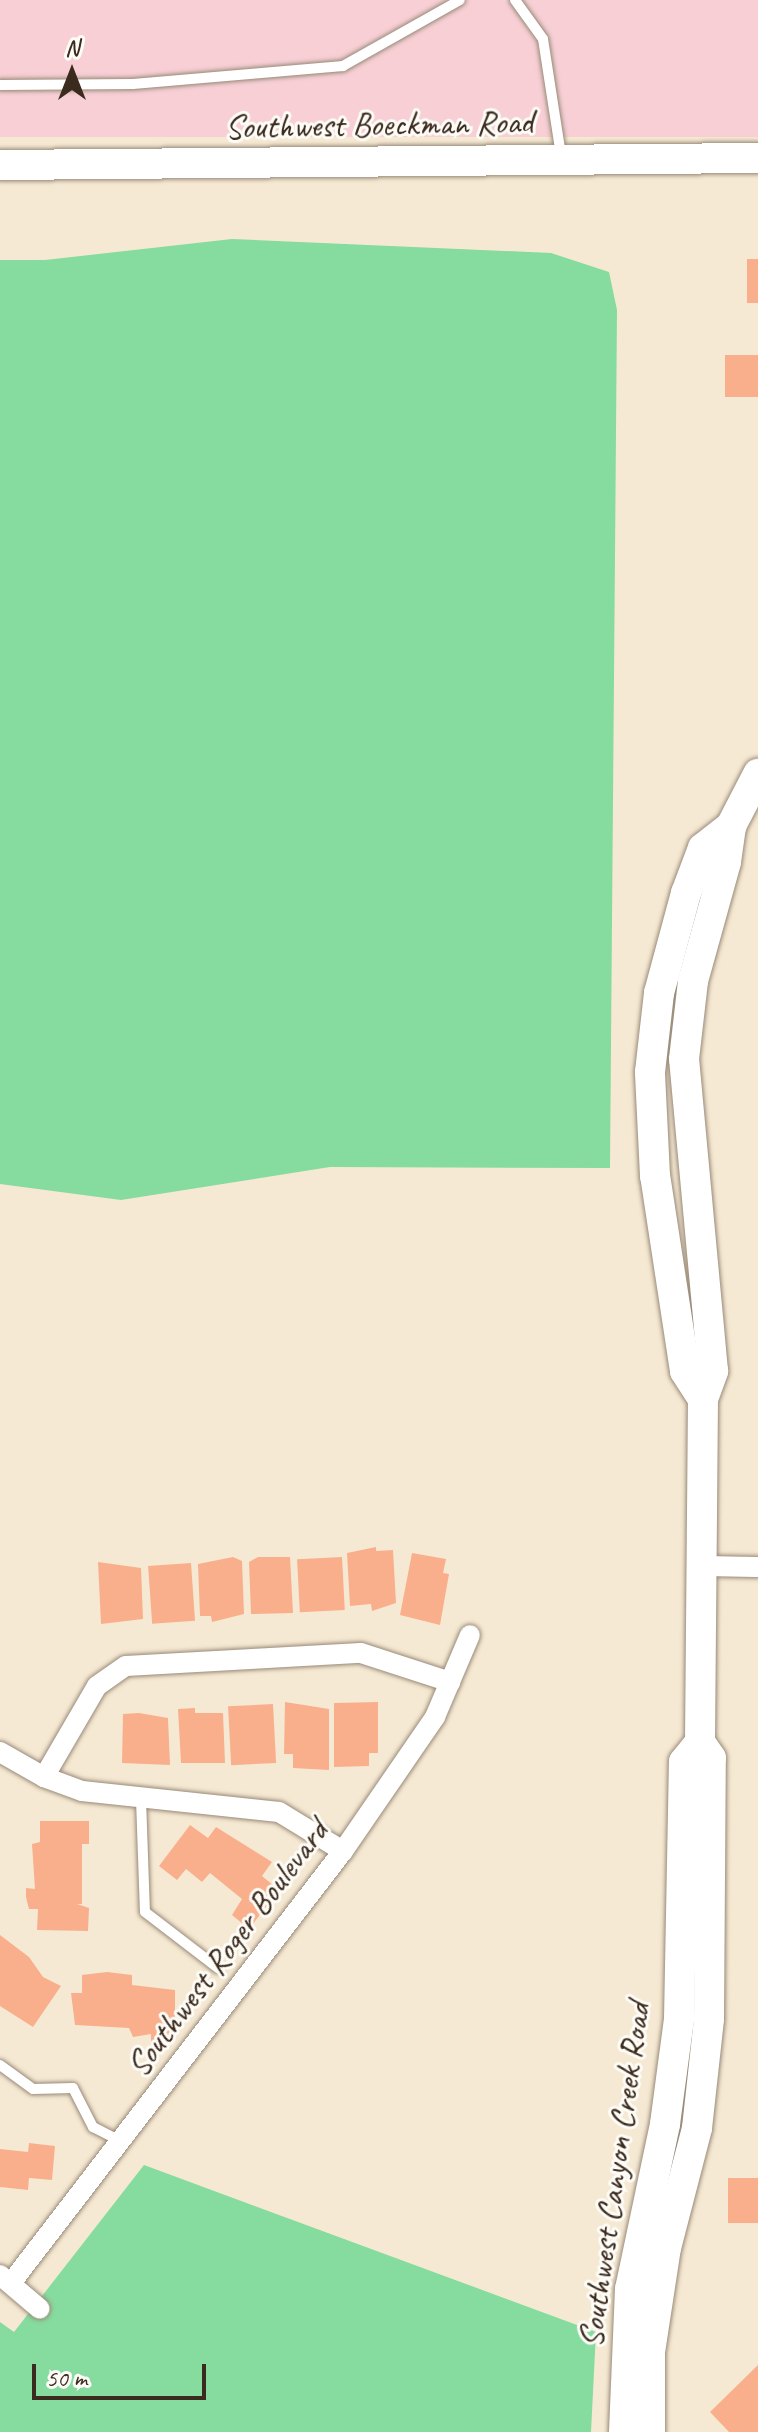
<!DOCTYPE html>
<style>
body{margin:0}
#map{position:relative;width:758px;height:2432px;overflow:hidden;background:#f6e9d3;font-family:Caveat,sans-serif}
div>[style]{position:absolute}
[style*='--x']{left:calc(var(--x)*1px);top:calc(var(--y)*1px);width:calc(var(--w)*1px);rotate:calc(var(--a)*1deg)}
.built>*{inset:0;background:#f7cfd5;transform-origin:0 0}
.green>*{inset:0;background:#86db9e}
.building>*{inset:0;background:#f9af8c;transform-origin:0 0}
.roads{filter:drop-shadow(0 0 2px #988a78) drop-shadow(0 0 2px #988a78)}
.lane>*{height:10px;margin:-5px;padding:0 5px;transform-origin:5px;border-radius:5px;background:#fff}
.street>*{height:20px;margin:-10px;padding:0 10px;transform-origin:10px;border-radius:10px;background:#fff}
.secondary>*{height:30px;margin:-15px;padding:0 15px;transform-origin:15px;border-radius:15px;background:#fff}
span{translate:-50% -50%;white-space:nowrap;text-align:center;line-height:1.15;-webkit-text-stroke:6px #fdfcf7;paint-order:stroke}
.street-label{font-size:34px;color:#3b2a1e}
.north{position:absolute;left:32px;top:32px;width:80px;height:80px;-webkit-text-stroke:6px #fdfcf7;paint-order:stroke;rotate:0deg;font-size:22px;font-weight:700;line-height:32px;text-align:center;color:#3b2a1e}
.north::after{content:'';display:block;margin:auto;width:28px;height:36px;background:#3b2a1e;clip-path:polygon(50% 0,100% 100%,50% 72%,0 100%)}
.scale{position:absolute;left:32px;top:2364px;width:174px;height:36px;box-sizing:border-box;border:4px solid #3b2a1e;border-top:0;padding-left:10px;font-size:24px;line-height:28px;white-space:nowrap;color:#3b2a1e;-webkit-text-stroke:6px #fdfcf7;paint-order:stroke}
</style>
<div id="map">
<div class="built">
<i style="left:0;top:0;width:758px;height:137px"></i>
</div>
<div class="green">
<i style="clip-path:polygon(232px 239px,551px 253px,609px 272px,617px 310px,610px 1168px,330px 1167px,121px 1200px,0 1184px,0 260px,45px 260px)"></i>
<i style="clip-path:polygon(144px 2165px,596px 2332px,591px 2432px,0 2432px,0 2322px,14px 2332px)"></i>
</div>
<div class="building">
<i style="left:747px;top:259px;width:11px;height:44px"></i>
<i style="left:725px;top:355px;width:33px;height:42px"></i>
<i style="clip-path:polygon(376px 1547px,376px 1551px,393px 1550px,396px 1603px,372px 1611px,371px 1604px,350px 1606px,347px 1553px)"></i>
<i style="clip-path:polygon(412px 1553px,446px 1559px,443px 1573px,449px 1574px,440px 1625px,400px 1615px)"></i>
<i style="clip-path:polygon(233px 1557px,242px 1561px,244px 1614px,212px 1622px,211px 1616px,200px 1616px,198px 1564px)"></i>
<i style="clip-path:polygon(258px 1557px,290px 1557px,293px 1613px,251px 1614px,249px 1562px)"></i>
<i style="left:342px;top:1557px;width:53px;height:45px;rotate:87deg"></i>
<i style="clip-path:polygon(98px 1562px,141px 1568px,143px 1619px,101px 1624px)"></i>
<i style="left:191px;top:1563px;width:58px;height:43px;rotate:86deg"></i>
<i style="clip-path:polygon(285px 1702px,329px 1709px,329px 1770px,293px 1768px,293px 1754px,284px 1754px)"></i>
<i style="clip-path:polygon(378px 1702px,378px 1753px,369px 1753px,369px 1766px,334px 1767px,334px 1703px)"></i>
<i style="left:273px;top:1704px;width:59px;height:45px;rotate:87deg"></i>
<i style="clip-path:polygon(195px 1708px,195px 1713px,223px 1713px,225px 1763px,181px 1763px,178px 1709px)"></i>
<i style="clip-path:polygon(139px 1713px,168px 1718px,170px 1765px,122px 1763px,123px 1714px)"></i>
<i style="clip-path:polygon(40px 1821px,89px 1821px,89px 1844px,82px 1844px,82px 1904px,77px 1904px,89px 1908px,88px 1931px,37px 1930px,38px 1909px,29px 1909px,26px 1897px,26px 1888px,35px 1889px,32px 1844px,40px 1842px)"></i>
<i style="clip-path:polygon(190px 1825px,208px 1838px,216px 1827px,272px 1862px,262px 1876px,279px 1890px,249px 1929px,232px 1915px,242px 1899px,210px 1873px,202px 1882px,186px 1869px,177px 1880px,159px 1866px)"></i>
<i style="clip-path:polygon(0 1935px,29px 1957px,43px 1977px,61px 1986px,33px 2027px,0 2006px)"></i>
<i style="clip-path:polygon(107px 1972px,132px 1975px,132px 1985px,175px 1990px,175px 2039px,151px 2045px,151px 2034px,133px 2037px,129px 2028px,75px 2025px,71px 1993px,82px 1993px,82px 1975px)"></i>
<i style="clip-path:polygon(29px 2143px,55px 2146px,52px 2180px,29px 2178px,28px 2190px,0 2187px,0 2149px,28px 2152px)"></i>
<i style="left:728px;top:2178px;width:30px;height:45px"></i>
<i style="clip-path:polygon(758px 2365px,758px 2432px,729px 2432px,710px 2412px)"></i>
</div>
<div class="roads">
<div class="lane">
<i style="--x:515;--y:0;--w:48;--a:54.3"></i>
<i style="--x:543;--y:39;--w:117;--a:81.2"></i>
<i style="--x:0;--y:85;--w:133;--a:-0.4"></i>
<i style="--x:133;--y:84;--w:211;--a:-4.9"></i>
<i style="--x:343;--y:66;--w:134;--a:-29.4"></i>
<i style="--x:141;--y:1799;--w:113;--a:88"></i>
<i style="--x:145;--y:1912;--w:92;--a:37.5"></i>
<i style="--x:0;--y:2065;--w:41;--a:36"></i>
<i style="--x:33;--y:2089;--w:40;--a:-1.4"></i>
<i style="--x:73;--y:2088;--w:44;--a:62.9"></i>
<i style="--x:93;--y:2127;--w:30;--a:27"></i>
</div>
<div class="street">
<i style="--x:702;--y:1566;--w:56;--a:1"></i>
<i style="--x:0;--y:1752;--w:51;--a:29.6"></i>
<i style="--x:44;--y:1777;--w:40;--a:20.2"></i>
<i style="--x:82;--y:1791;--w:198;--a:6.1"></i>
<i style="--x:279;--y:1812;--w:75;--a:31.4"></i>
<i style="--x:44;--y:1777;--w:105;--a:-59.8"></i>
<i style="--x:97;--y:1686;--w:35;--a:-35"></i>
<i style="--x:126;--y:1666;--w:235;--a:-3.2"></i>
<i style="--x:361;--y:1653;--w:94;--a:18"></i>
<i style="--x:0;--y:2275;--w:52;--a:40.4"></i>
<i style="--x:11;--y:2283;--w:545;--a:-52.46"></i>
<i style="--x:343;--y:1851;--w:163;--a:-55.5"></i>
<i style="--x:435;--y:1717;--w:89;--a:-66.9"></i>
</div>
<div class="secondary">
<i style="--x:0;--y:165;--w:758;--a:-0.53"></i>
<i style="--x:703;--y:1399;--w:33;--a:-123"></i>
<i style="--x:685;--y:1371;--w:197;--a:-98.7"></i>
<i style="--x:655;--y:1176;--w:104;--a:-92.8"></i>
<i style="--x:650;--y:1072;--w:80;--a:-83.5"></i>
<i style="--x:659;--y:993;--w:104;--a:-74.9"></i>
<i style="--x:686;--y:893;--w:48;--a:-69.3"></i>
<i style="--x:703;--y:848;--w:36;--a:-38"></i>
<i style="--x:624;--y:2432;--w:143;--a:-87.6"></i>
<i style="--x:630;--y:2289;--w:169;--a:-78"></i>
<i style="--x:665;--y:2124;--w:106;--a:-82.4"></i>
<i style="--x:679;--y:2019;--w:257;--a:-88.9"></i>
<i style="--x:684;--y:1762;--w:26;--a:-51"></i>
<i style="--x:650;--y:2432;--w:80;--a:-90"></i>
<i style="--x:650;--y:2352;--w:105;--a:-81.3"></i>
<i style="--x:666;--y:2248;--w:124;--a:-75.5"></i>
<i style="--x:697;--y:2128;--w:110;--a:-83.7"></i>
<i style="--x:709;--y:2019;--w:261;--a:-89.6"></i>
<i style="--x:711;--y:1758;--w:19;--a:-125"></i>
<i style="--x:700;--y:1742;--w:343;--a:-89.5"></i>
<i style="--x:703;--y:1399;--w:30;--a:-70"></i>
<i style="--x:713;--y:1371;--w:313;--a:-95.3"></i>
<i style="--x:684;--y:1059;--w:79;--a:-83.4"></i>
<i style="--x:693;--y:981;--w:123;--a:-74.5"></i>
<i style="--x:726;--y:862;--w:36;--a:-82"></i>
<i style="--x:731;--y:826;--w:59;--a:-62.6"></i>
</div>
</div>
<div class="street-label">
<span style="left:379px;top:124px;rotate:-1deg">Southwest Boeckman Road</span>
<span style="left:227px;top:1948px;rotate:-53deg">Southwest Roger Boulevard</span>
<span style="left:614px;top:2175px;rotate:-82deg">Southwest Canyon Creek Road</span>
</div>
<div class="north">N</div>
<div class="scale">50 m</div>
</div>
